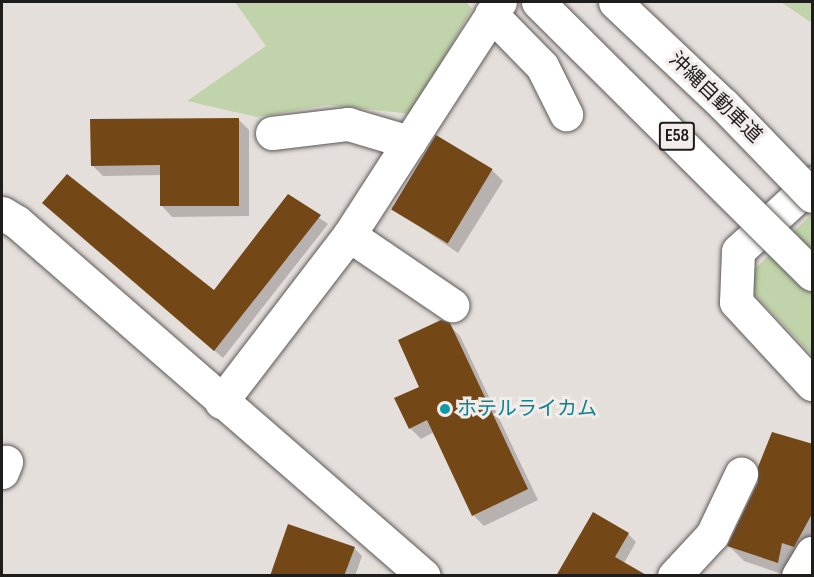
<!DOCTYPE html>
<meta charset="utf-8">
<style>
body{margin:0}
#map{position:relative;width:814px;height:577px;overflow:hidden;background:#e5dfdc;font-family:"Sofia Sans Condensed","Noto Sans JP",sans-serif}
div>[style]{position:absolute}
[style*='--x']{left:calc(var(--x)*1px);top:calc(var(--y)*1px);width:calc(var(--w)*1px);rotate:calc(var(--a)*1deg)}
.green>*{inset:0;background:#c0d3aa}
.shadow>*{inset:0;background:#0003}
.building>*{inset:0;background:#744717;transform-origin:0 0}
.roads{filter:drop-shadow(0 0 2px #5d5956) drop-shadow(0 0 2px #5d5956)}
.minor>*{height:33px;margin:-16.5px;padding:0 16.5px;transform-origin:16.5px;border-radius:16.5px;background:#fff}
.bridges{filter:drop-shadow(0 0 2px #5d5956) drop-shadow(0 0 2px #5d5956)}
.highway-bridge>*{height:33px;margin:-16.5px;padding:0 16.5px;transform-origin:16.5px;border-radius:16.5px;background:#fff}
.dots>*{width:16px;height:16px;translate:-50% -50%;box-sizing:border-box;border:3px solid #f2ecea;border-radius:50%}
span{translate:-50% -50%;white-space:nowrap;text-align:center;line-height:1.15;-webkit-text-stroke:6px #f2ecea;paint-order:stroke}
.shield-label span{padding:2px 4px;background:#f2ecea;border:2px solid;border-radius:4px;-webkit-text-stroke-width:0}
.shield-label{font-size:18px;color:#1f1d1c;font-weight:700}
.street-label{font-size:20px;color:#1f1d1c}
.culture-label{font-size:20px;color:#0d838f}
.left{translate:0 -50%;text-align:left}
.frame{position:absolute;inset:0;border:3px solid #1f1d1c;pointer-events:none}
</style>
<div id="map">
<div class="green">
<i style="clip-path:polygon(235px 2px,466px 2px,472px 9px,412px 114px,328px 105px,257px 117px,187px 101px,266px 46px)"></i>
<i style="clip-path:polygon(781px 2px,812px 2px,812px 21px,809px 21px)"></i>
<i style="clip-path:polygon(812px 214px,812px 355px,742px 281px)"></i>
</div>
<div class="shadow">
<i style="clip-path:polygon(238px 119px,249px 130px,249px 216px,172px 217px,162px 206px,162px 175px,103px 176px,92px 165px)"></i>
<i style="clip-path:polygon(492px 170px,503px 181px,458px 253px,391px 207px)"></i>
<i style="clip-path:polygon(288px 196px,328px 224px,223px 358px,52px 210px,214px 293px)"></i>
<i style="clip-path:polygon(449px 325px,460px 336px,538px 500px,484px 526px,473px 515px,434px 432px,421px 439px,410px 428px,421px 387px)"></i>
<i style="clip-path:polygon(812px 446px,812px 558px,788px 576px,744px 561px,729px 546px)"></i>
<i style="clip-path:polygon(628px 534px,636px 542px,624px 563px,557px 576px)"></i>
<i style="clip-path:polygon(354px 548px,362px 556px,355px 576px,272px 576px)"></i>
</div>
<div class="building">
<i style="clip-path:polygon(239px 118px,239px 206px,160px 206px,160px 165px,91px 166px,90px 119px)"></i>
<i style="left:436px;top:135px;width:66px;height:87px;rotate:31deg"></i>
<i style="clip-path:polygon(67px 174px,214px 290px,288px 194px,321px 215px,214px 351px,42px 203px)"></i>
<i style="clip-path:polygon(441px 320px,450px 323px,528px 489px,472px 516px,427px 420px,409px 429px,394px 398px,419px 387px,398px 340px)"></i>
<i style="clip-path:polygon(772px 432px,813px 444px,813px 512px,794px 547px,782px 543px,778px 563px,727px 546px,758px 482px,758px 467px)"></i>
<i style="clip-path:polygon(593px 512px,629px 533px,615px 557px,648px 576px,556px 576px)"></i>
<i style="clip-path:polygon(288px 524px,355px 547px,344px 576px,270px 576px)"></i>
</div>
<div class="roads">
<div class="minor">
<i style="--x:491;--y:14;--w:73;--a:45.6"></i>
<i style="--x:542;--y:66;--w:54;--a:63.4"></i>
<i style="--x:272;--y:133;--w:77;--a:-6.8"></i>
<i style="--x:348;--y:124;--w:64;--a:16.4"></i>
<i style="--x:812;--y:183;--w:100;--a:137.4"></i>
<i style="--x:738;--y:251;--w:51;--a:92.2"></i>
<i style="--x:736;--y:302;--w:112;--a:47.2"></i>
<i style="--x:2;--y:213;--w:17;--a:31"></i>
<i style="--x:17;--y:222;--w:539;--a:41.02"></i>
<i style="--x:349;--y:235;--w:125;--a:34.2"></i>
<i style="--x:221;--y:402;--w:210;--a:-52.5"></i>
<i style="--x:349;--y:235;--w:278;--a:-57.1"></i>
<i style="--x:2;--y:472;--w:11;--a:-68"></i>
<i style="--x:674;--y:576;--w:56;--a:-47.2"></i>
<i style="--x:712;--y:535;--w:68;--a:-64.6"></i>
<i style="--x:798;--y:576;--w:27;--a:-59"></i>
</div>
</div>
<div class="bridges">
<div class="highway-bridge">
<i style="--x:538;--y:2;--w:386;--a:44.8"></i>
<i style="--x:615;--y:2;--w:149;--a:43.4"></i>
<i style="--x:723;--y:104;--w:128;--a:45.9"></i>
</div>
</div>
<div class="dots">
<i style="left:445px;top:409px;background:#0f9aa8"></i>
</div>
<div class="shield-label">
<span style="left:677px;top:136px">E58</span>
</div>
<div class="street-label">
<span style="left:715px;top:98px;rotate:44deg">沖縄自動車道</span>
</div>
<div class="culture-label">
<span class="left" style="left:457px;top:409px">ホテルライカム</span>
</div>
<div class="frame"></div>
</div>
